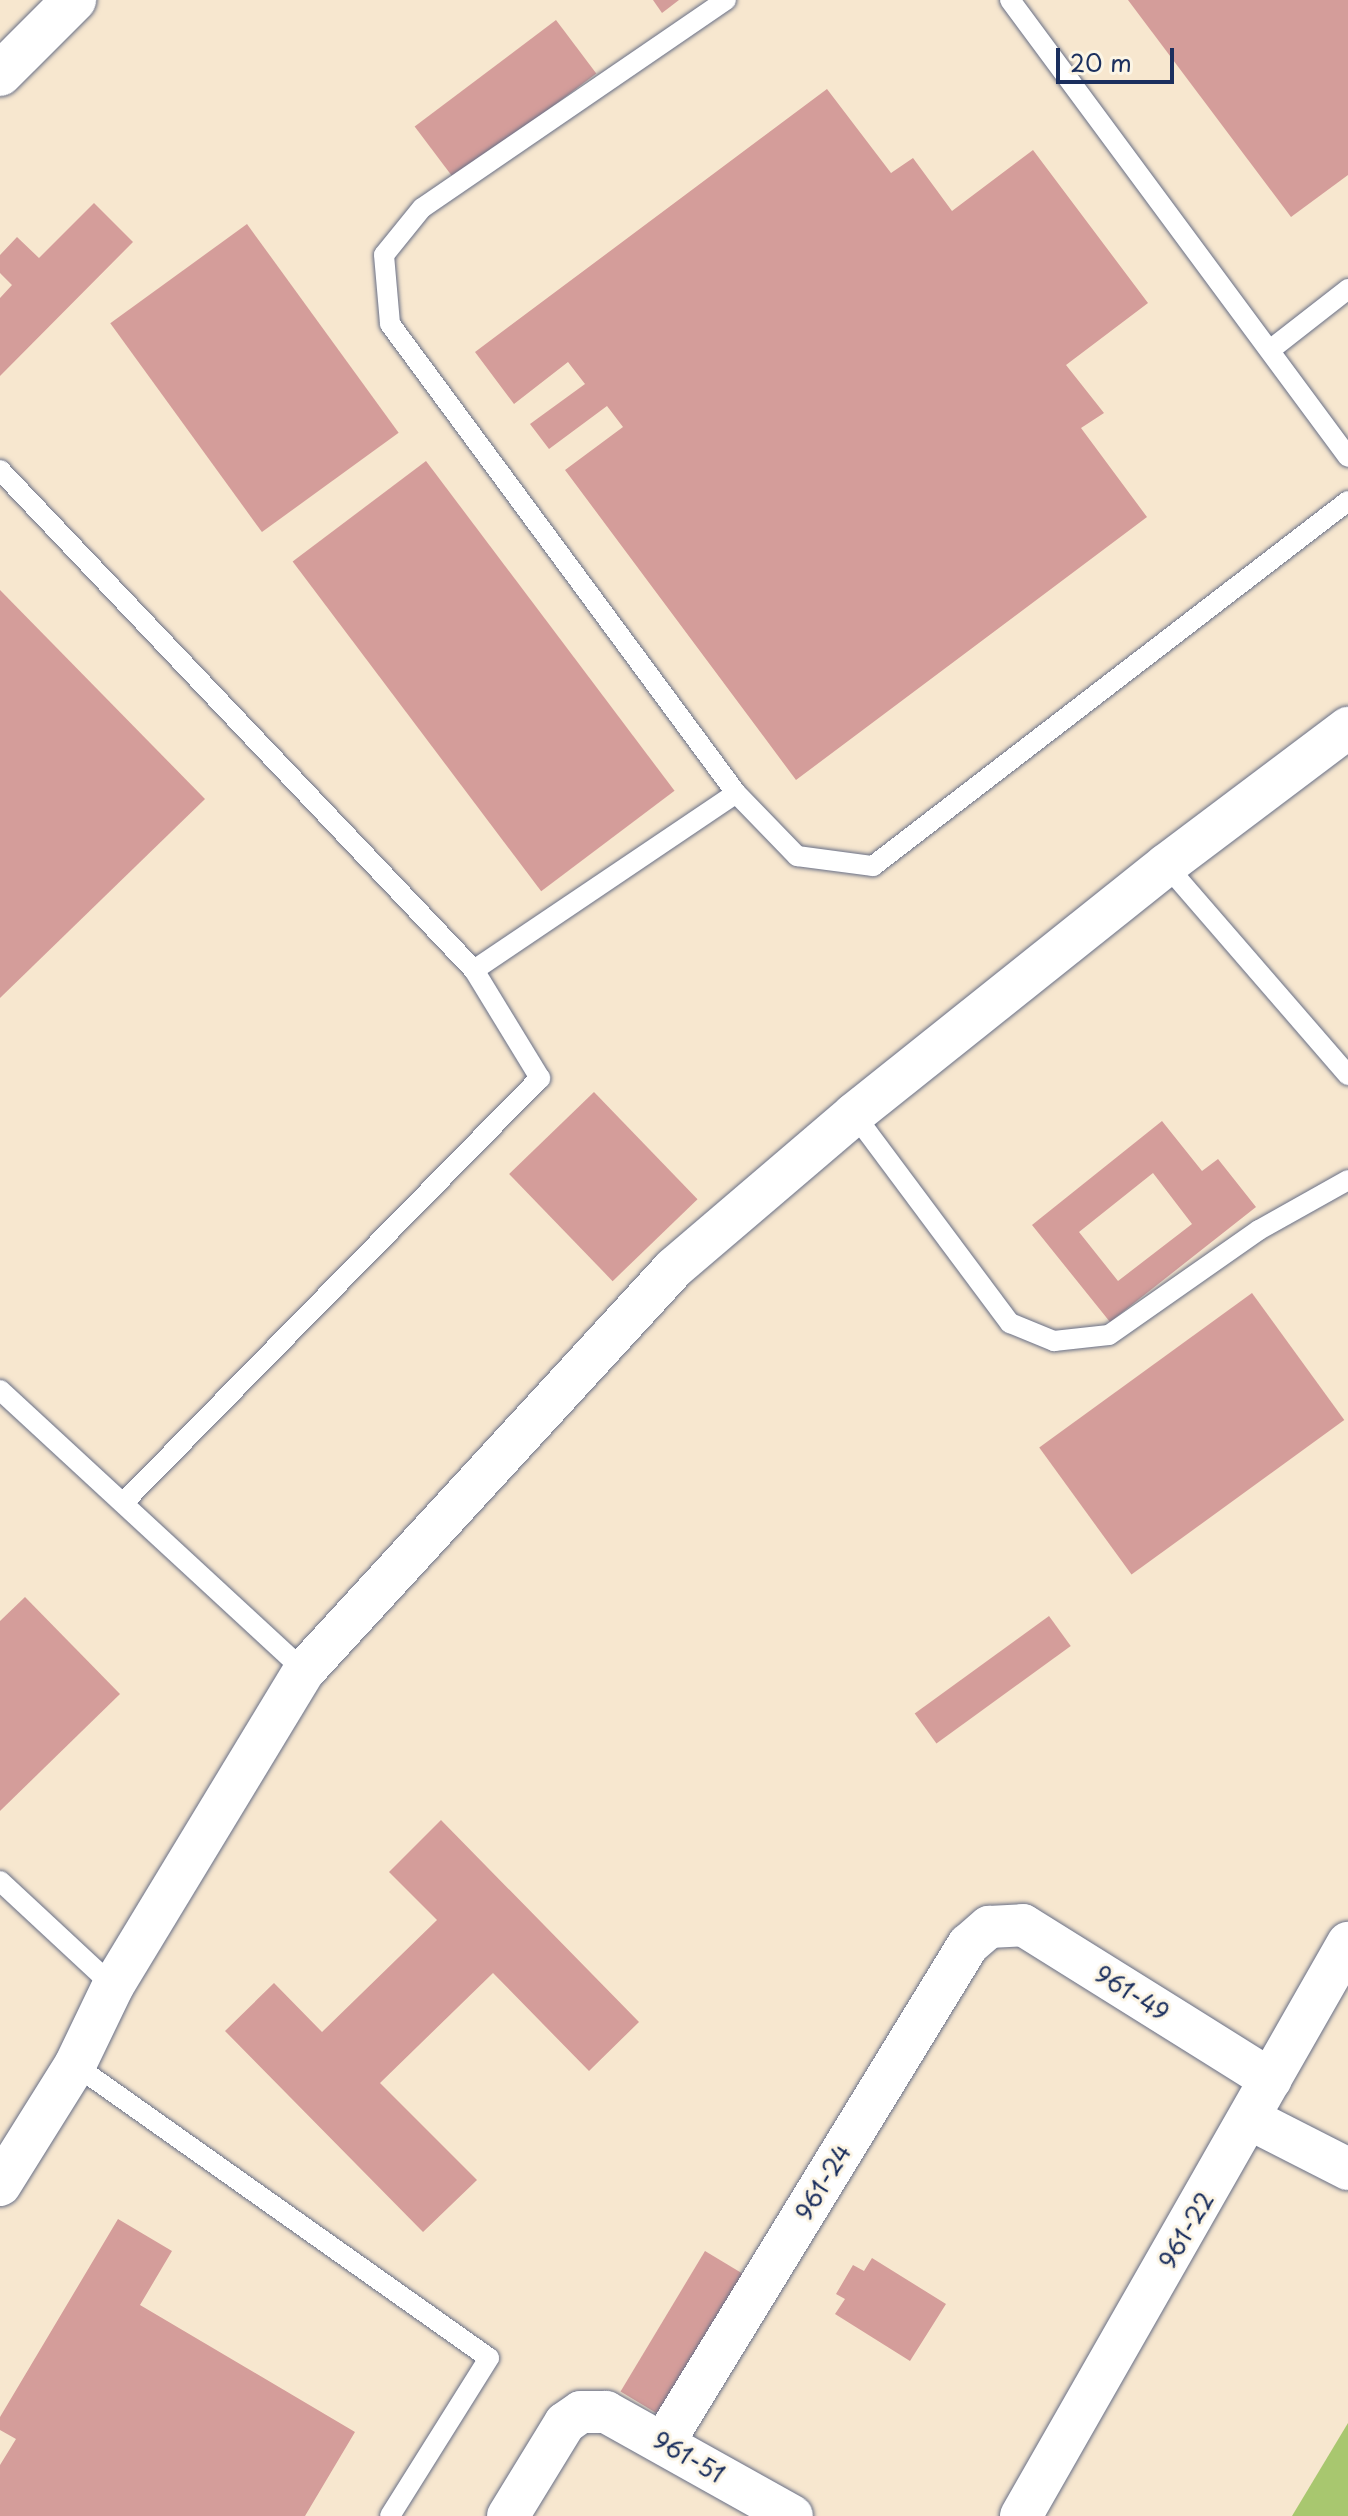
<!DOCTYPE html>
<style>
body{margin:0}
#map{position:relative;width:1348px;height:2516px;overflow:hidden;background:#f7e7cf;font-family:"Playpen Sans",sans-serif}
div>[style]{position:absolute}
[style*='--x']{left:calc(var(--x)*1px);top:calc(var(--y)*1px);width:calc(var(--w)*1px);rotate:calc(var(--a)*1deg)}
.green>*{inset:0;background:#a8c76f}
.building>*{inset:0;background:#d49d9a;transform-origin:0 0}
.roads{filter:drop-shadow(0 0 2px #686f86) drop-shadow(0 0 2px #686f86)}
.service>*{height:20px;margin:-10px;padding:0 10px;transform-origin:10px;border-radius:10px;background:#fff}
.minor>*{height:42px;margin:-21px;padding:0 21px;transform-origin:21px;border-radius:21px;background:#fff}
.tertiary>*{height:44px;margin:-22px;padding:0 22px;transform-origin:22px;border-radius:22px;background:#fff}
span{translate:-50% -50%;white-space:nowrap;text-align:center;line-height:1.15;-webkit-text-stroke:6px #fcf5e5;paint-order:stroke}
.street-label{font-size:24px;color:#1b2f5e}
.scale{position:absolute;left:1056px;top:48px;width:118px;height:36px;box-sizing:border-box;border:4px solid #1b2f5e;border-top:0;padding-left:10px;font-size:24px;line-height:28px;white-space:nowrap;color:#1b2f5e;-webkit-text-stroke:6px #fcf5e5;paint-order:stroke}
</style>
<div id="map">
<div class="green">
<i style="clip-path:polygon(1348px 2423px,1348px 2516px,1292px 2516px)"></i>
</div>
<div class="building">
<i style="clip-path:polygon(653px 0,679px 0,662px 13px)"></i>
<i style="clip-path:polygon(1128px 0,1348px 0,1348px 175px,1291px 217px)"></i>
<i style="left:556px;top:20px;width:67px;height:177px;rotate:53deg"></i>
<i style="clip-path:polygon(827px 89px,891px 173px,913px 158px,952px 211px,1033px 150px,1148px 303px,1066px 365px,1104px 413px,1081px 428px,1147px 517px,796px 780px,565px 470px,623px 427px,607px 406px,549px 449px,530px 424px,585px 384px,568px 362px,514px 404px,475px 352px)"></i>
<i style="clip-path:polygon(94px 203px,133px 242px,0 376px,0 298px,12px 285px,0 273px,0 255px,17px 237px,39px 258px)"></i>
<i style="left:247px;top:224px;width:258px;height:169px;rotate:54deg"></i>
<i style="left:426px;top:461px;width:413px;height:167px;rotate:53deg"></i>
<i style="clip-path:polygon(0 590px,205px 799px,0 998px)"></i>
<i style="left:594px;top:1092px;width:149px;height:118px;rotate:46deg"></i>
<i style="clip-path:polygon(evenodd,1162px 1121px,1202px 1171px,1218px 1159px,1256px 1207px,1110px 1322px,1032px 1225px,1162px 1121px,1153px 1173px,1192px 1224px,1118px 1281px,1079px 1232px,1153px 1173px)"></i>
<i style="left:1252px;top:1293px;width:157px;height:263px;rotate:54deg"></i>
<i style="clip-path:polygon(25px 1597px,120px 1694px,0 1811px,0 1621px)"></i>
<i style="left:1049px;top:1616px;width:37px;height:166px;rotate:54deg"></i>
<i style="clip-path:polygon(441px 1820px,639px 2022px,589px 2071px,493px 1973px,380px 2083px,477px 2180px,423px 2232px,225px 2031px,274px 1983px,322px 2032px,437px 1920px,389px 1872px)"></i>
<i style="clip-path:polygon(118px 2219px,172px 2251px,140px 2305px,355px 2432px,305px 2516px,0 2516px,0 2465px,16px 2439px,0 2430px,0 2417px)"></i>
<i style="left:705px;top:2251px;width:63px;height:164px;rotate:31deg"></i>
<i style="clip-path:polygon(872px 2258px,946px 2304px,910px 2361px,835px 2314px,845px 2299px,836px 2294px,853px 2265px,864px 2271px)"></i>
</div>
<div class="roads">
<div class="service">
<i style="--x:726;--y:0;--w:368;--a:145.6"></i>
<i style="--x:422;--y:208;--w:60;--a:129"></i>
<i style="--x:384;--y:255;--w:69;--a:85"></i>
<i style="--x:390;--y:324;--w:583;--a:53.58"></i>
<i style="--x:736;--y:793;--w:88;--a:45.9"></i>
<i style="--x:797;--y:856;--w:77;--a:7.5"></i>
<i style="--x:873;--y:866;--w:599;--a:-37.54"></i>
<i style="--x:1010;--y:0;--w:568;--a:53.51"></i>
<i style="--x:1270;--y:350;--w:99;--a:-38"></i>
<i style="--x:0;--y:470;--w:689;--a:46.53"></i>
<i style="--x:474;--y:970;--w:127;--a:58.6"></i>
<i style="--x:540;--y:1078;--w:594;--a:134.45"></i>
<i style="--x:1166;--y:865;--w:278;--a:49.1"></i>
<i style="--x:474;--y:970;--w:316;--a:-34"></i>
<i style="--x:854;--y:1114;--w:261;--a:53.3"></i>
<i style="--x:1010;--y:1323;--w:48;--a:22.2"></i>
<i style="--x:1054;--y:1341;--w:55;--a:-6.2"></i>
<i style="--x:1109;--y:1335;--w:183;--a:-35"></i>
<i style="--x:1259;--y:1230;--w:102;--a:-29.3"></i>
<i style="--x:0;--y:1390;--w:414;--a:42.7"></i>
<i style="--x:0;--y:1881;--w:154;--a:42.9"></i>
<i style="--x:75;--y:2065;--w:507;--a:35.29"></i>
<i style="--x:489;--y:2358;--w:186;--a:122.1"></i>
</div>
<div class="minor">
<i style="--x:1250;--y:2119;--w:110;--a:27"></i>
<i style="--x:0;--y:2185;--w:142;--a:-58"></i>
<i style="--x:75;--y:2065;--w:88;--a:-64.3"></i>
<i style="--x:113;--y:1986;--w:368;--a:-58.8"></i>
<i style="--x:304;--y:1671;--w:547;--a:-47.44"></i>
<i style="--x:674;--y:1268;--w:237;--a:-40.5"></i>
<i style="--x:854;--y:1114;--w:399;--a:-38.6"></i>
<i style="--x:1166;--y:865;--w:228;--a:-37"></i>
<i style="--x:664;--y:2442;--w:583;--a:-58.55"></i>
<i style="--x:968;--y:1945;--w:28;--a:-41"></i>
<i style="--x:989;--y:1927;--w:34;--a:-3"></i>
<i style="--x:1023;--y:1925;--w:292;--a:32"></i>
<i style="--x:508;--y:2516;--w:109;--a:-58.5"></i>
<i style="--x:565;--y:2423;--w:19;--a:-35"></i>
<i style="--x:581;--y:2412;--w:25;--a:0"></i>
<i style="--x:606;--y:2412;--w:213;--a:29.2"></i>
<i style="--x:1021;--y:2516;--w:660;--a:-60.29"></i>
</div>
<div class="tertiary">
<i style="--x:0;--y:74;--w:105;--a:-45"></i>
</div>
</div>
<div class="street-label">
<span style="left:1132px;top:1993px;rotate:32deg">961-49</span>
<span style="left:823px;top:2182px;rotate:-59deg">961-24</span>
<span style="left:1186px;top:2230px;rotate:-60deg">961-22</span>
<span style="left:689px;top:2457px;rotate:30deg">961-51</span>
</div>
<div class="scale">20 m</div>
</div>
